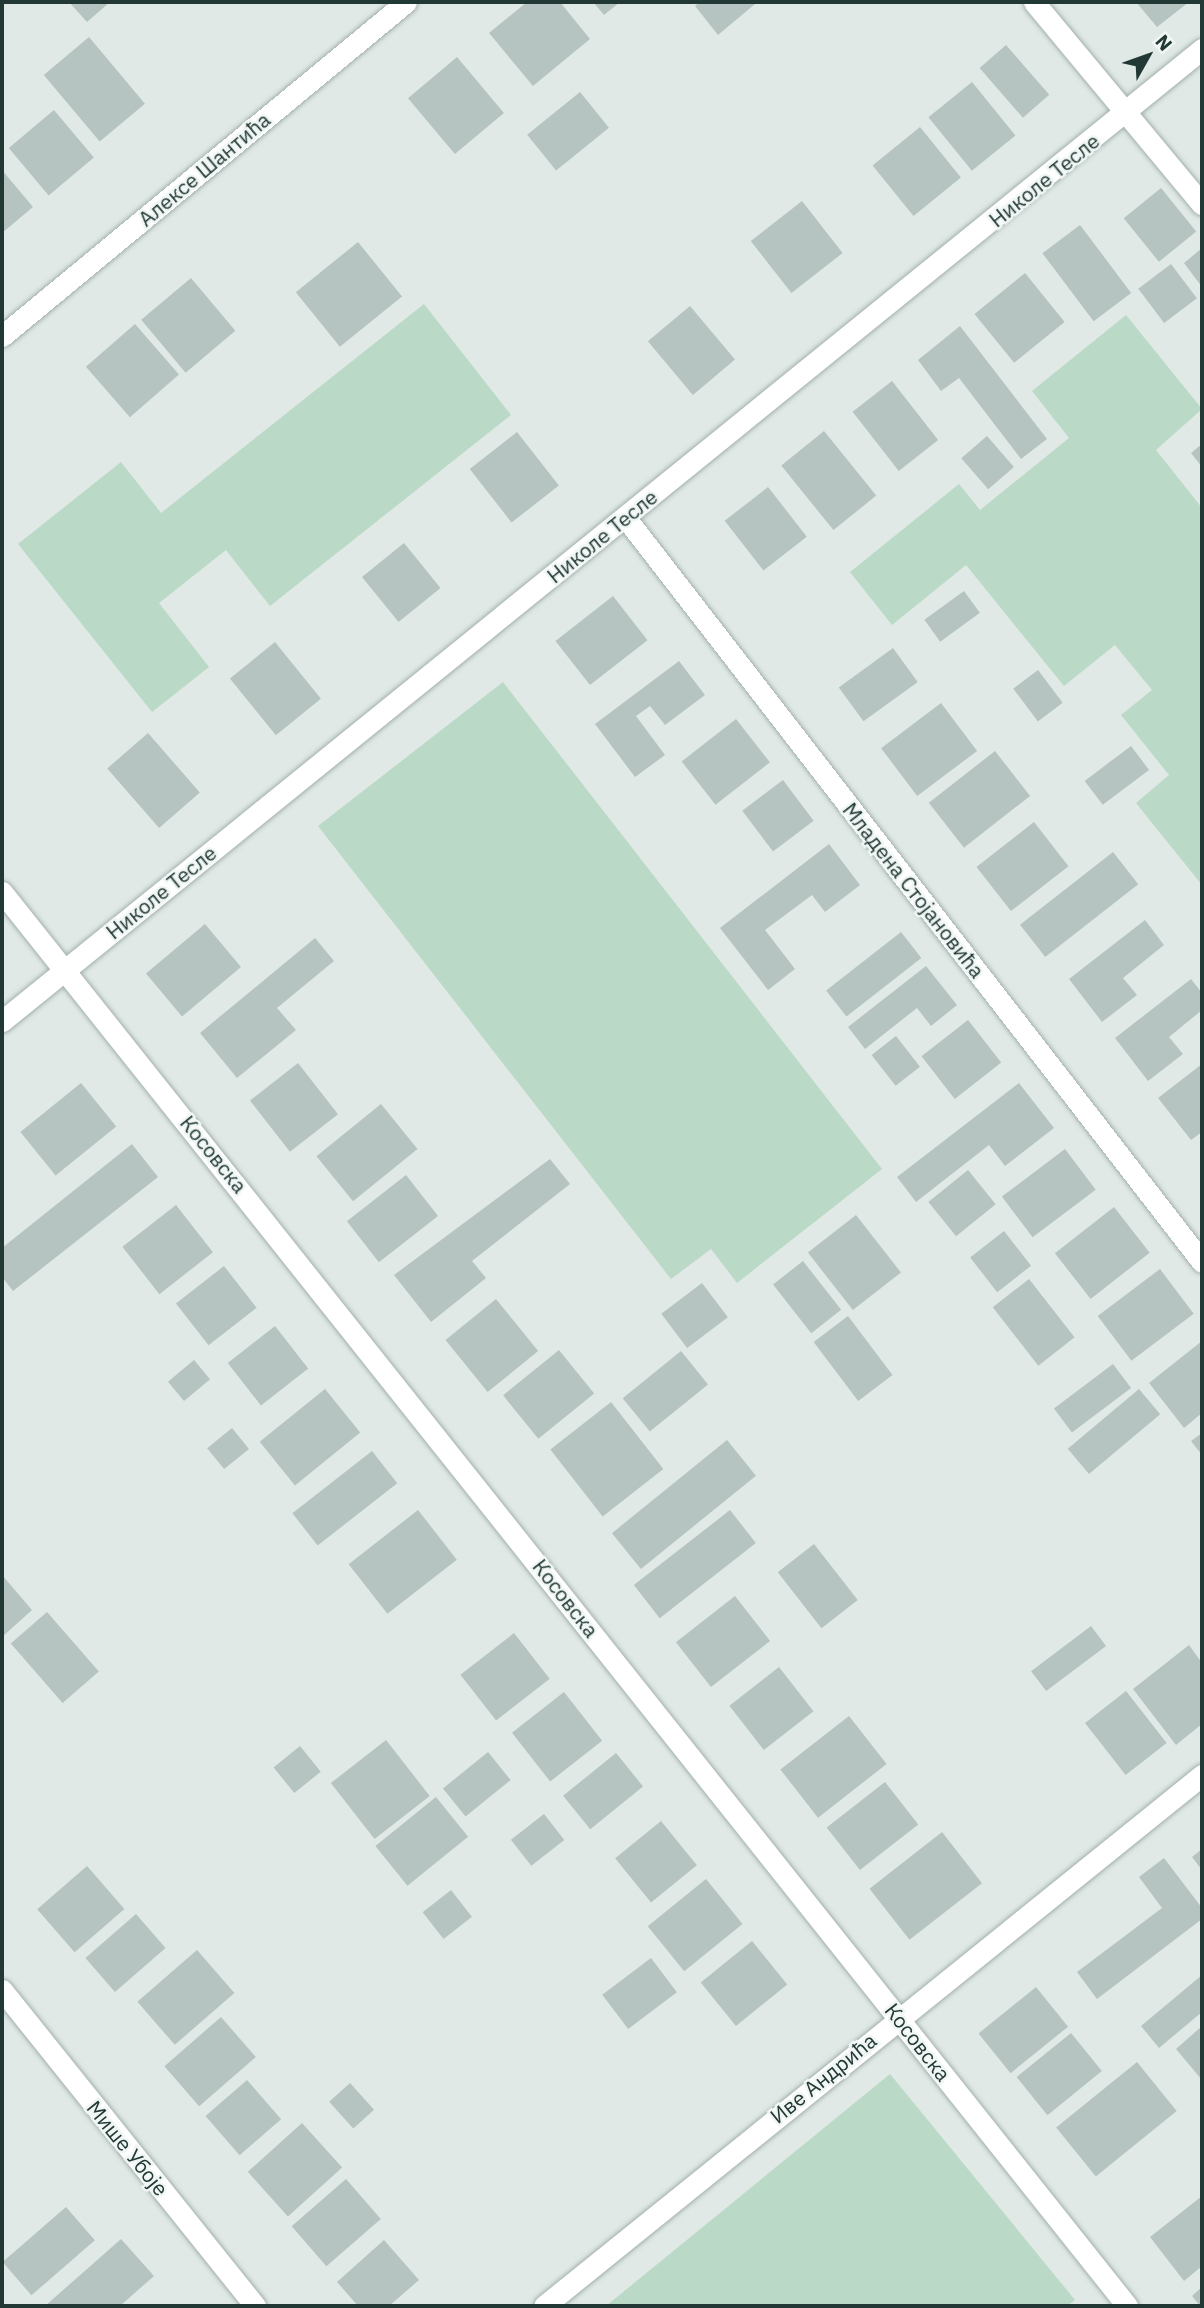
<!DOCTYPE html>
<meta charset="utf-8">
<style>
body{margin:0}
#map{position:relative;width:1204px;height:2308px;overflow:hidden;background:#e0e9e6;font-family:"IBM Plex Sans",sans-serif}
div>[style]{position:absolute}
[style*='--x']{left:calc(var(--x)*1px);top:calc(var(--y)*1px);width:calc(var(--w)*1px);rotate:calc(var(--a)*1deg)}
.green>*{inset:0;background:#bad9c6}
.building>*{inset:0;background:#b5c4c0;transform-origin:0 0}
.roads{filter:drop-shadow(0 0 2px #a3b0ad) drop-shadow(0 0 2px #a3b0ad)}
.minor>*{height:21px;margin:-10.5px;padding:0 10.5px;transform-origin:10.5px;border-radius:10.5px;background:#fff}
span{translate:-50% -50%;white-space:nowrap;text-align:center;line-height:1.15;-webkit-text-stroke:5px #f0f6f4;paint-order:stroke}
.street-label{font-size:21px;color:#223835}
.frame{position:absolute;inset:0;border:4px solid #223835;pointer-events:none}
.north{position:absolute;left:1113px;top:21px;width:70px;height:70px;-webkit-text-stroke:5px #f0f6f4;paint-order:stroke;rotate:50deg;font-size:19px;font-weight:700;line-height:28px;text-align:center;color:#223835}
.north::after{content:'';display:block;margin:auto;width:24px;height:32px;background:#223835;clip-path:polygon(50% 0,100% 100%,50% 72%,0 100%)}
</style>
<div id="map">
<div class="green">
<i style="clip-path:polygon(424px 304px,511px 415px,270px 606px,226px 550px,159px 603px,209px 667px,152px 712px,18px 544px,121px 462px,161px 513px)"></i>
<i style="clip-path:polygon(1126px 315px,1202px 409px,1156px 450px,1202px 508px,1202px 885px,1136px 803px,1169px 775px,1121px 715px,1152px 690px,1115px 645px,1064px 686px,966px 565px,892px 625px,850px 572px,959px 484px,980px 510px,1069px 438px,1032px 391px)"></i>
<i style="clip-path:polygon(503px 682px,882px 1169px,737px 1283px,711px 1249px,671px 1279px,318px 826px)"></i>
<i style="clip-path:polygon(890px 2074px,1075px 2300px,1067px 2306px,606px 2306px)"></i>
</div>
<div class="building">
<i style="clip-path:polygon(69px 2px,110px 2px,87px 22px)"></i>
<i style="clip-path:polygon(527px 2px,560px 2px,590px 39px,533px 86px,489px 33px)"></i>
<i style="clip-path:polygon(593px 2px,620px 2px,604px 15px)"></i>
<i style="clip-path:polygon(700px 2px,753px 2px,755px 4px,718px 35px,695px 6px)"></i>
<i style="clip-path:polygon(1136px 2px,1189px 2px,1157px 27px)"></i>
<i style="left:89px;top:37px;width:87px;height:59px;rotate:50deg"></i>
<i style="left:1006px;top:45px;width:66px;height:35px;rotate:49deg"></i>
<i style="left:457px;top:57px;width:73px;height:64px;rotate:50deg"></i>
<i style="left:972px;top:82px;width:69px;height:56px;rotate:51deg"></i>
<i style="left:580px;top:92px;width:46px;height:68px;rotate:51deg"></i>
<i style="left:54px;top:110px;width:62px;height:59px;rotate:50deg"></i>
<i style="left:920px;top:127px;width:65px;height:61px;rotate:51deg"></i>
<i style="clip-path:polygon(2px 170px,33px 207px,2px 233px)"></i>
<i style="left:1161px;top:188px;width:56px;height:48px;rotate:51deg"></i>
<i style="left:802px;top:201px;width:66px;height:65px;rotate:52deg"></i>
<i style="left:1080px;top:225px;width:85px;height:47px;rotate:53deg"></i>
<i style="left:358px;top:242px;width:70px;height:80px;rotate:51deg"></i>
<i style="clip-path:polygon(1202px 248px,1202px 287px,1184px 263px)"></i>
<i style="left:1171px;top:264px;width:43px;height:41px;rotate:53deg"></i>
<i style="left:1025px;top:273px;width:63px;height:65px;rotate:51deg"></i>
<i style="left:191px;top:278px;width:69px;height:65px;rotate:50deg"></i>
<i style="left:690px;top:306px;width:70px;height:55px;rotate:50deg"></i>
<i style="left:135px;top:324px;width:67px;height:65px;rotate:49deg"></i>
<i style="clip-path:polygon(960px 326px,1047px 439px,1021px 459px,959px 378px,941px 391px,918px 360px)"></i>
<i style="left:892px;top:381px;width:75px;height:50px;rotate:52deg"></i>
<i style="left:824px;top:431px;width:83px;height:55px;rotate:51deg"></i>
<i style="left:517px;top:432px;width:68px;height:60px;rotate:52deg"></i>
<i style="left:987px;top:436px;width:41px;height:34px;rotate:49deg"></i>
<i style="clip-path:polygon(1202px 444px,1202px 467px,1191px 453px)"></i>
<i style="left:768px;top:487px;width:63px;height:55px;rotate:52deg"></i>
<i style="left:404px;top:543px;width:58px;height:54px;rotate:51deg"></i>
<i style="left:964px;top:591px;width:27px;height:49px;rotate:54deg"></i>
<i style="left:613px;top:596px;width:56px;height:73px;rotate:52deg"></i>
<i style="left:275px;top:642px;width:73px;height:58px;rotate:51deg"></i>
<i style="left:893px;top:648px;width:42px;height:67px;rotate:54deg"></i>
<i style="clip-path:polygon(679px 661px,705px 695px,665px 725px,650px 706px,636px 716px,665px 755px,635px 777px,595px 724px)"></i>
<i style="left:1038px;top:670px;width:41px;height:31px;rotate:53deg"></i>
<i style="left:941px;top:703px;width:60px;height:75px;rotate:53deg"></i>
<i style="left:736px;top:719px;width:55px;height:69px;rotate:52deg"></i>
<i style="left:148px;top:733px;width:79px;height:54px;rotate:49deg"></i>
<i style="left:1131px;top:746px;width:30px;height:58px;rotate:53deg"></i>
<i style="left:995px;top:751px;width:57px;height:84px;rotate:52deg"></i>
<i style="left:783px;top:780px;width:51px;height:51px;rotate:53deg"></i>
<i style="left:1034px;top:822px;width:56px;height:73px;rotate:52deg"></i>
<i style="clip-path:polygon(829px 844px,860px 885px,825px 912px,812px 895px,765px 930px,795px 969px,768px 990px,720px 928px)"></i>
<i style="left:1113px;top:852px;width:41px;height:118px;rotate:52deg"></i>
<i style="clip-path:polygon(1145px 920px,1164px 945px,1123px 978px,1137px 995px,1102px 1022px,1069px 979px)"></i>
<i style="left:205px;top:924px;width:56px;height:77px;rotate:50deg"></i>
<i style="left:901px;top:932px;width:33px;height:95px;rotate:52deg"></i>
<i style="clip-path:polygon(315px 938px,334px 961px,277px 1008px,296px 1030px,237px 1078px,200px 1033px)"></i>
<i style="clip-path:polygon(926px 966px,957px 1005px,931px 1026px,917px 1008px,865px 1049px,848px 1027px)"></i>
<i style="clip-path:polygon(1191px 979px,1202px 993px,1202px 1010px,1169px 1037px,1183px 1054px,1148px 1081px,1115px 1038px)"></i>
<i style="left:968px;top:1020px;width:54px;height:59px;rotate:52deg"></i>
<i style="left:896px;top:1036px;width:39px;height:31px;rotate:52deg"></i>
<i style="left:298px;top:1063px;width:65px;height:61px;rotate:52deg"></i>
<i style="clip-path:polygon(1202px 1064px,1202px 1132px,1191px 1140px,1158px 1098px)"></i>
<i style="left:81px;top:1083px;width:56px;height:78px;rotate:51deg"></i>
<i style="clip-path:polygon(1019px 1083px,1054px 1128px,1005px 1166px,989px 1145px,916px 1202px,897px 1177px)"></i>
<i style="left:381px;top:1104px;width:58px;height:83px;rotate:51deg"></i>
<i style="clip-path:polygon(132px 1144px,158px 1177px,13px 1291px,2px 1277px,2px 1248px)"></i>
<i style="left:1065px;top:1149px;width:51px;height:79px;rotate:53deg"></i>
<i style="clip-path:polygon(550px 1159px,570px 1184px,472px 1261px,486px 1278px,431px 1322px,394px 1275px)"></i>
<i style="left:968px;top:1170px;width:44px;height:51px;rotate:51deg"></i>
<i style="left:406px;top:1175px;width:52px;height:75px;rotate:52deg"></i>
<i style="left:176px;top:1205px;width:60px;height:68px;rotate:52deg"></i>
<i style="left:1114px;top:1207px;width:58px;height:75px;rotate:52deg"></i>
<i style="left:856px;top:1215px;width:73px;height:61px;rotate:52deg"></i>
<i style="left:1004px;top:1231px;width:44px;height:43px;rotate:52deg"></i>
<i style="left:803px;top:1261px;width:62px;height:38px;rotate:52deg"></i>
<i style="left:224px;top:1266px;width:53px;height:61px;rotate:52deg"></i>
<i style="left:1160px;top:1269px;width:56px;height:78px;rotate:53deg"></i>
<i style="left:1029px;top:1279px;width:74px;height:46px;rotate:52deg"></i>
<i style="left:702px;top:1283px;width:43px;height:51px;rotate:53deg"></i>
<i style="left:496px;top:1299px;width:67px;height:65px;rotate:51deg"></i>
<i style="left:848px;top:1316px;width:74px;height:43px;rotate:53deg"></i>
<i style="left:275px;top:1326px;width:54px;height:60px;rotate:52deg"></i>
<i style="clip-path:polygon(1202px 1341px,1202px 1413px,1184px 1428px,1149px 1383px)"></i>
<i style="left:559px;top:1350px;width:56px;height:72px;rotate:51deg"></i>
<i style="left:681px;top:1351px;width:43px;height:75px;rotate:51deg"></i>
<i style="left:194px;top:1360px;width:25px;height:34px;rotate:50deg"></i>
<i style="left:1113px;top:1364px;width:30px;height:74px;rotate:53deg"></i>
<i style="left:325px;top:1389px;width:56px;height:84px;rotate:51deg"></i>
<i style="left:1139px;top:1389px;width:33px;height:93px;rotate:50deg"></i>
<i style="left:611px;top:1402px;width:85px;height:77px;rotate:52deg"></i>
<i style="left:232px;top:1428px;width:27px;height:32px;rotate:51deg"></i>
<i style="clip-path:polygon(1202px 1433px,1202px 1455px,1191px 1441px)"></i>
<i style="left:727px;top:1440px;width:46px;height:148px;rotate:51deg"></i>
<i style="left:372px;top:1451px;width:41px;height:101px;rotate:52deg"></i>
<i style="left:418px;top:1510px;width:63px;height:88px;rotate:52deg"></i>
<i style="left:730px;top:1510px;width:42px;height:122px;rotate:52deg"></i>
<i style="left:814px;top:1544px;width:71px;height:46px;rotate:52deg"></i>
<i style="clip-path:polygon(2px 1575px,32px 1610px,2px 1637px)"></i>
<i style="left:735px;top:1596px;width:57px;height:75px;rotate:52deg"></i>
<i style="left:47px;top:1612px;width:79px;height:48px;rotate:49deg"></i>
<i style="left:1091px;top:1626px;width:25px;height:75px;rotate:53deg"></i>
<i style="left:514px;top:1633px;width:58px;height:68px;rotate:52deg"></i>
<i style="clip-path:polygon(1189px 1645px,1202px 1663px,1202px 1724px,1176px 1745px,1133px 1689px)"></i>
<i style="left:779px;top:1667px;width:56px;height:63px;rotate:52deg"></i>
<i style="left:1126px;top:1691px;width:66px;height:52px;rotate:52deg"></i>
<i style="left:564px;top:1692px;width:62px;height:66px;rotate:52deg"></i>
<i style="left:849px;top:1716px;width:61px;height:87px;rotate:52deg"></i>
<i style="left:386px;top:1740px;width:71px;height:70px;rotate:52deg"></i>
<i style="left:300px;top:1746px;width:33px;height:34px;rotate:51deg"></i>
<i style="left:488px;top:1752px;width:36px;height:58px;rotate:51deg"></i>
<i style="left:616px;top:1753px;width:43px;height:68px;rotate:51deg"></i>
<i style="left:885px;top:1782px;width:54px;height:74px;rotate:52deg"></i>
<i style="left:436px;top:1797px;width:51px;height:78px;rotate:51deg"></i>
<i style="left:544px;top:1814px;width:33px;height:42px;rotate:52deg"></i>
<i style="left:661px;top:1821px;width:57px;height:59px;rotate:51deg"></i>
<i style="left:942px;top:1832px;width:65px;height:92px;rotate:52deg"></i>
<i style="clip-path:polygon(1202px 1849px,1202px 1870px,1192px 1857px)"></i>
<i style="clip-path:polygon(1164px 1858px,1202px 1908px,1202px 1919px,1097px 1999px,1077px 1972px,1162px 1908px,1139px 1877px)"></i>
<i style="left:87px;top:1866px;width:57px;height:66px;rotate:49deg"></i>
<i style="left:706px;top:1879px;width:58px;height:75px;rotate:51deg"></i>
<i style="left:451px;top:1890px;width:34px;height:36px;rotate:52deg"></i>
<i style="left:136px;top:1914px;width:45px;height:67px;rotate:49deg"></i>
<i style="left:752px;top:1941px;width:56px;height:66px;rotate:51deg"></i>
<i style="left:197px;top:1950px;width:57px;height:79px;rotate:49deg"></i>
<i style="left:651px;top:1958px;width:43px;height:61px;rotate:53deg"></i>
<i style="clip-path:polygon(1202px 1975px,1202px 2012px,1159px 2048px,1141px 2026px)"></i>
<i style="left:1036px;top:1987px;width:51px;height:74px;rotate:51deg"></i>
<i style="left:221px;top:2017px;width:53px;height:75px;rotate:49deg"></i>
<i style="clip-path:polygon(1202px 2026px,1202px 2080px,1176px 2049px)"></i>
<i style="left:1071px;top:2033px;width:49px;height:70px;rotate:51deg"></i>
<i style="left:1137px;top:2062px;width:63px;height:104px;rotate:51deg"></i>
<i style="left:247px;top:2080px;width:52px;height:55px;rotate:49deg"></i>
<i style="left:350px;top:2083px;width:36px;height:28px;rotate:48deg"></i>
<i style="left:302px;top:2123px;width:60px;height:73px;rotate:48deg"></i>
<i style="left:346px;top:2179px;width:53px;height:72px;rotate:49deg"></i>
<i style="clip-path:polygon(1202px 2196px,1202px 2266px,1184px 2281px,1150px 2237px)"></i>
<i style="left:66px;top:2207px;width:44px;height:84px;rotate:49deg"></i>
<i style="clip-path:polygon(121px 2239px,154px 2276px,120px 2306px,45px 2306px)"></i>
<i style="clip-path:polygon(384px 2240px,419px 2280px,389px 2306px,358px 2306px,337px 2282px)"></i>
<i style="clip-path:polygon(1202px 2287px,1202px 2306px,1200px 2306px,1192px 2296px)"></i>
</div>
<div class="roads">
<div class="minor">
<i style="--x:1034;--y:2;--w:263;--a:50.3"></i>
<i style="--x:2;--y:336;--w:524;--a:-39.58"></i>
<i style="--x:625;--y:517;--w:942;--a:52.24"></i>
<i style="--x:2;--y:892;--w:1807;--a:51.49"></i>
<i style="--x:2;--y:1021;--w:1544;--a:-39.01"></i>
<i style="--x:2;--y:1990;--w:405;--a:51.3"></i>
<i style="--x:544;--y:2306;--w:846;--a:-38.9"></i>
</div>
</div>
<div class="street-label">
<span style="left:204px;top:169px;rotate:-40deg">Алексе Шантића</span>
<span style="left:1044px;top:180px;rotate:-39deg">Николе Тесле</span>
<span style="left:602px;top:536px;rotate:-39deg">Николе Тесле</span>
<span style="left:914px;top:890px;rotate:52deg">Младена Стојановића</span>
<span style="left:161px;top:892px;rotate:-39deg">Николе Тесле</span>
<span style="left:214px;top:1154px;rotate:51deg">Косовска</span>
<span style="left:566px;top:1598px;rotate:52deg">Косовска</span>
<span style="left:918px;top:2042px;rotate:52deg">Косовска</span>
<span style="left:823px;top:2078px;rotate:-39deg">Иве Андрића</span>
<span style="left:128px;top:2148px;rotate:51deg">Мише Убоје</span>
</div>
<div class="frame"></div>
<div class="north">N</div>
</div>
